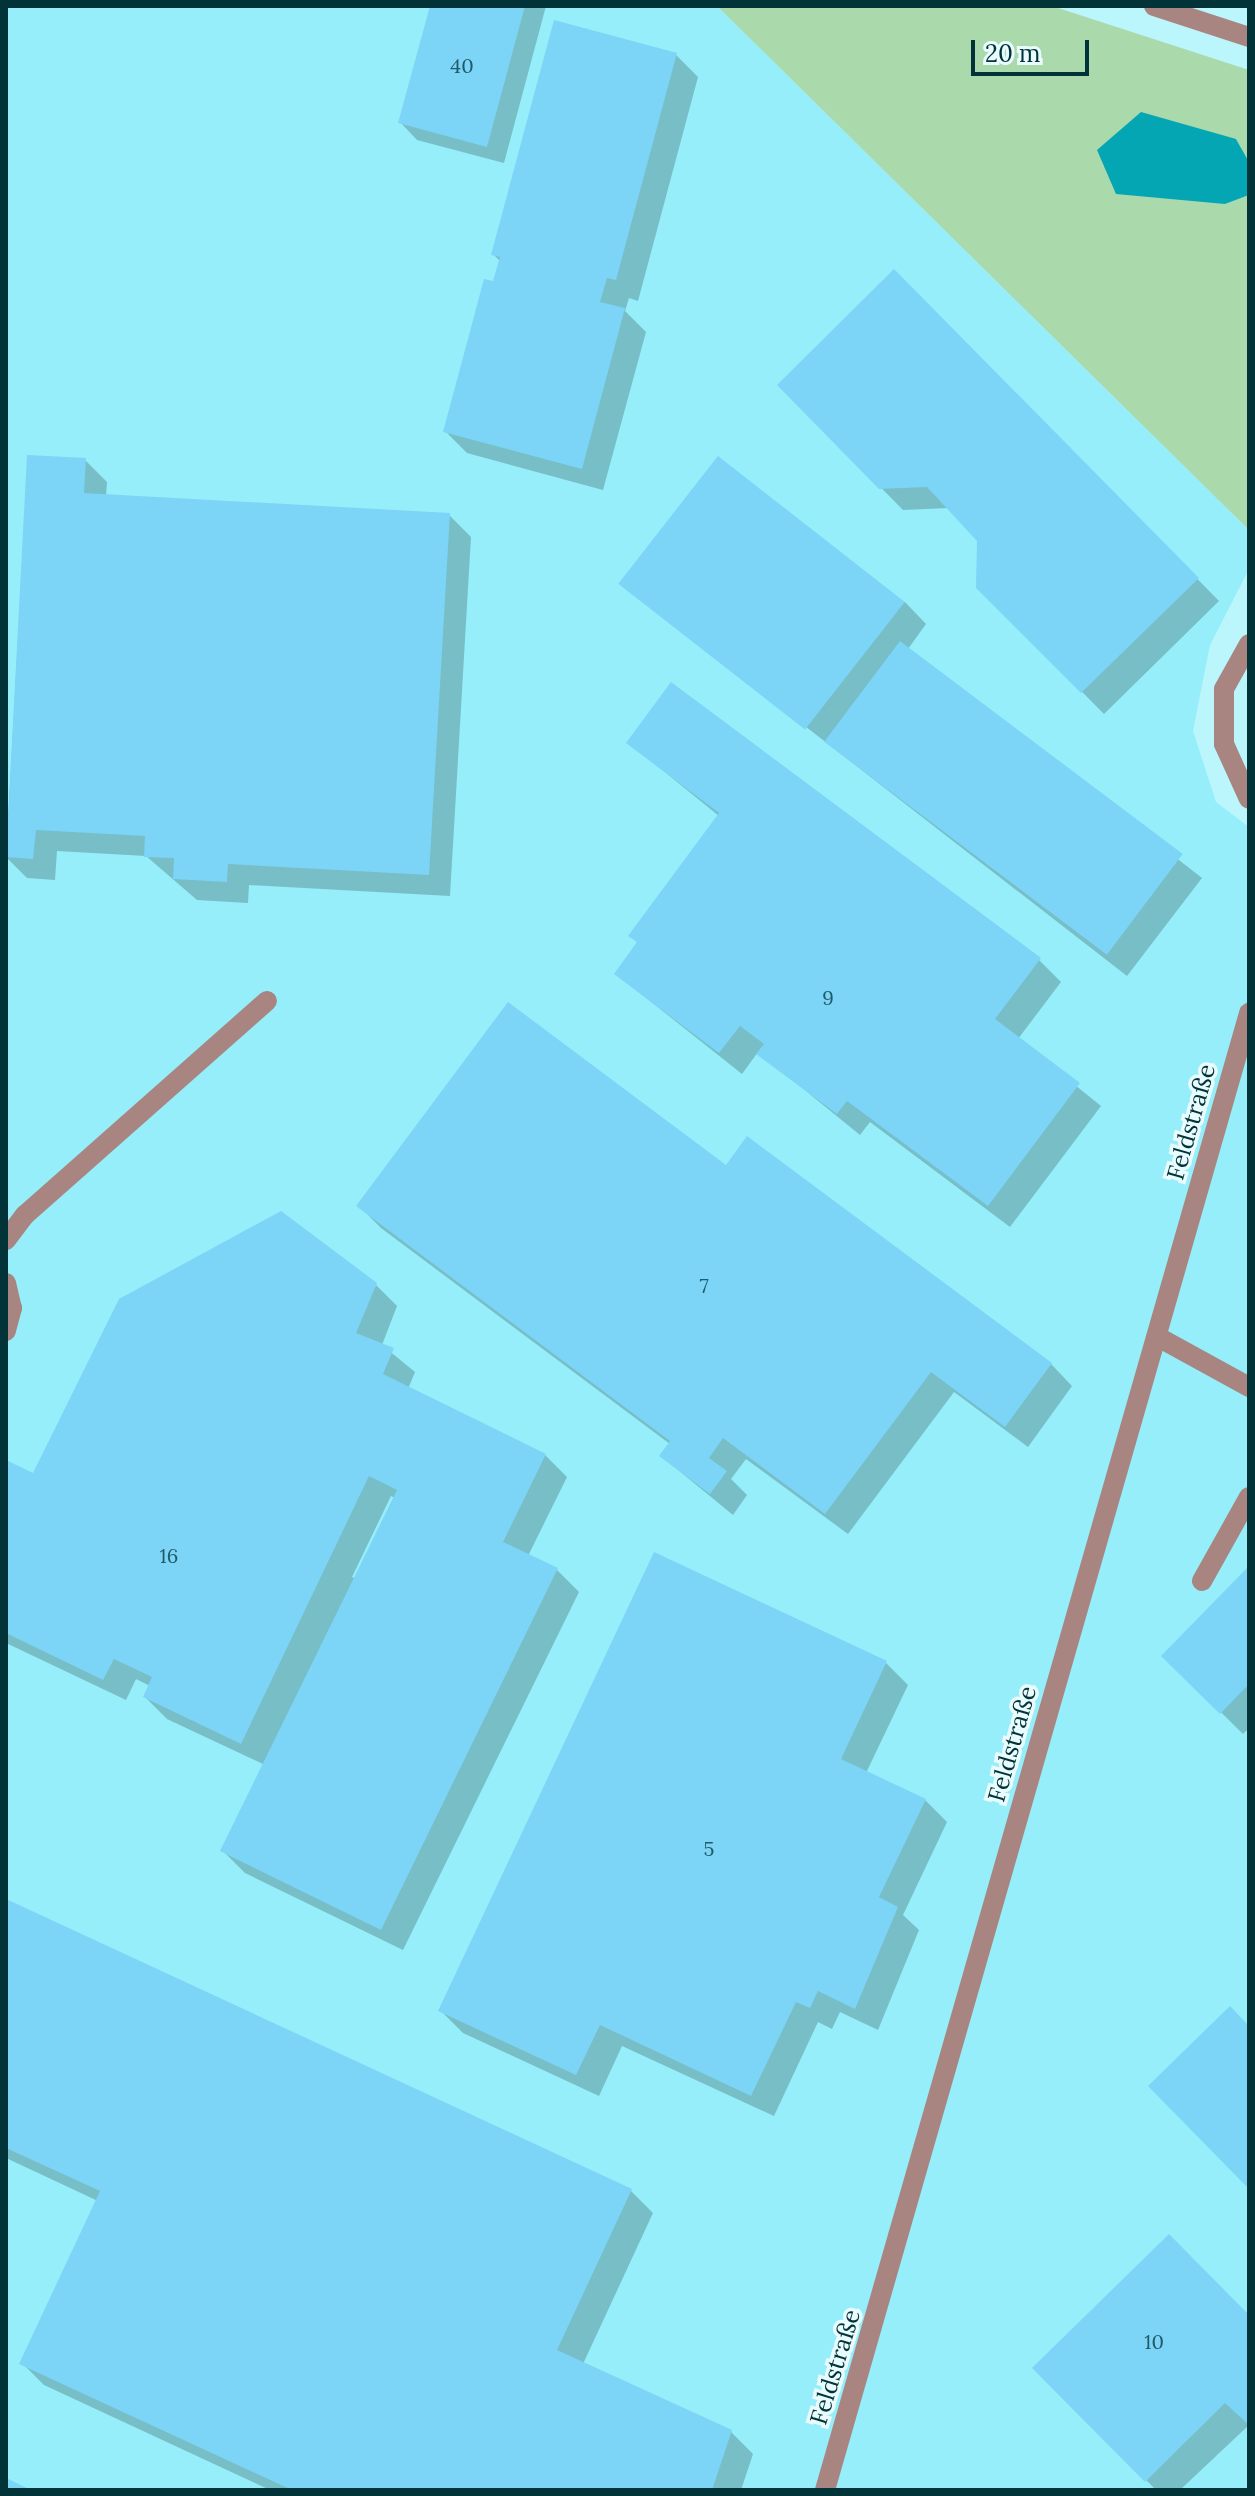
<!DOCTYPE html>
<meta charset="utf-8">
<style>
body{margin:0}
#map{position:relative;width:1255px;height:2496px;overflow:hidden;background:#bcf6fd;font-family:Lora,serif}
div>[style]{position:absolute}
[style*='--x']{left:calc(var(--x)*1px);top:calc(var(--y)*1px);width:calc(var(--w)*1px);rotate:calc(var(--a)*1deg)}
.built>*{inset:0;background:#95eef9}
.green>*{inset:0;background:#aad9ac}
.water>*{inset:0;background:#04a6b4}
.shadow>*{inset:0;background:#0003}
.building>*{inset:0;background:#7cd4f7;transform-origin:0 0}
.minor>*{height:20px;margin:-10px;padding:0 10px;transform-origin:10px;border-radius:10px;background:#a88581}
span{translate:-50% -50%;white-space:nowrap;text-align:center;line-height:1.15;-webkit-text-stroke:7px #e9fbfd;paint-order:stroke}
.number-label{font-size:20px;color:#205b68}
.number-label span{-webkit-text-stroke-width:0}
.street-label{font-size:24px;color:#023338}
.frame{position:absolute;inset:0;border:8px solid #023338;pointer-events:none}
.scale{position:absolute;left:971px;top:40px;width:118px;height:36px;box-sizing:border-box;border:4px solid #023338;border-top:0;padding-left:10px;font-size:24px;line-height:28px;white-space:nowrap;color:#023338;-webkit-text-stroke:6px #e9fbfd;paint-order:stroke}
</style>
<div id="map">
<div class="built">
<i style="clip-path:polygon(6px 6px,717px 6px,1249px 530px,1249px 569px,1210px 645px,1193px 731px,1216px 802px,1249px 827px,1249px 2490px,6px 2490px)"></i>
</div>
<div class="green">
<i style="clip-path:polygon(717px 6px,1052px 6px,1249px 70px,1249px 162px,1236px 139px,1225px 204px,1249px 195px,1249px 530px)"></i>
</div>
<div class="water">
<i style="clip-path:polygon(1141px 112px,1236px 139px,1249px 162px,1249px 195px,1225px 204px,1116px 194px,1097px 150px)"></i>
</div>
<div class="shadow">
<i style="clip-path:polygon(432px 6px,546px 6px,504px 163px,417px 140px,400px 122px)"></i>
<i style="clip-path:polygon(676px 55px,698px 77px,638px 301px,629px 298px,625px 311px,646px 332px,603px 490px,467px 453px,445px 431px,501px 262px,494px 255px)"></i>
<i style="clip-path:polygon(894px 271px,1219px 601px,1104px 714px,978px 587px,979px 540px,949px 508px,903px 510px,780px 385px)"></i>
<i style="clip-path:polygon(28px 457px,85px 460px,107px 482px,106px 496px,449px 515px,471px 537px,450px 896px,249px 885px,248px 903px,197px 900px,146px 856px,57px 851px,55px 880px,27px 878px,6px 857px)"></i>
<i style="clip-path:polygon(622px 584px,905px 602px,926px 624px,908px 649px,1202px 878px,1127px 976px)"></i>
<i style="clip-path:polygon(629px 743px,1039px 960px,1061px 982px,1018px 1039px,1101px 1106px,1010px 1227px,870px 1122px,860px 1135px,758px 1052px,742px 1074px,616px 974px,639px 944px,630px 935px,719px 816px)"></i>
<i style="clip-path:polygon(726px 1167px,1051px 1364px,1072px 1386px,1028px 1447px,954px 1392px,848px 1534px,746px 1459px,731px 1479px,747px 1495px,733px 1515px,661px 1456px,670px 1444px,381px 1228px,359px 1206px)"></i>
<i style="clip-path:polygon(evenodd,375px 1284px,397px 1306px,382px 1345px,415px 1372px,408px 1389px,545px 1455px,567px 1477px,528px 1556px,557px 1570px,579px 1592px,403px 1950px,245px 1873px,223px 1851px,265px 1765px,167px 1719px,145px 1697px,150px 1686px,136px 1679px,126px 1700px,6px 1643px,6px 1462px,34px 1476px,375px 1284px,391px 1496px,395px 1498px,356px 1579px,352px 1577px,391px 1496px)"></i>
<i style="clip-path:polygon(1249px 1569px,1249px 1728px,1243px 1734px,1164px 1656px)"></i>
<i style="clip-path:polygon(886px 1663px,908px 1685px,866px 1773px,925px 1800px,947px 1822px,903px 1915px,919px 1930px,878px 2030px,840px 2012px,832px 2029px,818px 2022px,774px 2116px,622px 2046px,599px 2096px,463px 2033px,441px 2011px)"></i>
<i style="clip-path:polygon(6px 1902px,631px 2191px,653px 2213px,583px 2364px,731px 2432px,753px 2454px,741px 2490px,270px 2490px,44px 2385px,22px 2363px,98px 2201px,6px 2158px)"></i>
<i style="clip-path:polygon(1249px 2317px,1249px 2425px,1180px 2490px,1156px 2490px,1035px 2368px)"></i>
</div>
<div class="building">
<i style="clip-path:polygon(430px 6px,525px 6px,487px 147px,398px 123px)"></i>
<i style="clip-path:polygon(554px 20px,677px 53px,616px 280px,607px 278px,600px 302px,625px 308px,582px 469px,443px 432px,484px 279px,493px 281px,500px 257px,491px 255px)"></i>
<i style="clip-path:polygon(894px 269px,1199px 578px,1081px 693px,976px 588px,977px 541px,927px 487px,879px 489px,777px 385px)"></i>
<i style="clip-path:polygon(27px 455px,86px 458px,84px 493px,450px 513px,429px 875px,228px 864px,227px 882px,173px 879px,174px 858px,144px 857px,145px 836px,36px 830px,33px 859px,6px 857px)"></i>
<i style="left:718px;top:456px;width:237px;height:162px;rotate:38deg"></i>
<i style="left:900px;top:641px;width:354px;height:126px;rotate:37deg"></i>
<i style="clip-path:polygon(671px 682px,1041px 958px,995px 1019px,1080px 1083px,988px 1206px,847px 1101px,837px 1114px,756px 1054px,764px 1044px,740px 1026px,719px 1053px,614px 974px,637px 942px,628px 936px,719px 813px,626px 743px)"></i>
<i style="clip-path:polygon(508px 1002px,726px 1165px,747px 1136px,1052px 1363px,1005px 1427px,931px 1372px,825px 1514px,723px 1438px,709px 1458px,727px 1471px,710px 1494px,659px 1456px,670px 1441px,356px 1206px)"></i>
<i style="clip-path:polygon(281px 1211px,377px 1283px,356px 1333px,394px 1348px,383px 1374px,546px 1454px,503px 1542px,558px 1568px,381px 1930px,220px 1851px,397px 1490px,369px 1476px,241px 1744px,143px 1697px,152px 1677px,114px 1659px,103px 1680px,6px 1633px,6px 1460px,33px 1473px,119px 1299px)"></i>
<i style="clip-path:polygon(654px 1552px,887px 1661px,841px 1759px,926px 1799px,879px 1897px,898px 1907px,855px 2009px,818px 1991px,810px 2008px,796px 2002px,751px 2096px,600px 2025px,576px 2075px,438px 2011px)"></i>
<i style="clip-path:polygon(1249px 1566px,1249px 1684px,1220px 1714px,1161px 1656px)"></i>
<i style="clip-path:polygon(6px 1899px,632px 2189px,557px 2350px,732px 2430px,712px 2490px,292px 2490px,19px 2364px,100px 2191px,6px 2148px)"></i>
<i style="clip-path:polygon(1230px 2006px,1249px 2026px,1249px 2189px,1148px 2086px)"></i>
<i style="clip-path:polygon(1169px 2234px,1249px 2315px,1249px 2425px,1225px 2403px,1145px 2482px,1032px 2368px)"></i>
<i style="clip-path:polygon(6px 2478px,31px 2490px,6px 2490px)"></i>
</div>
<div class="minor">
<i style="--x:1154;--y:6;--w:100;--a:18.1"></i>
<i style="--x:1249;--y:644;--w:51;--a:119.1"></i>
<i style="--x:1224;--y:689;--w:55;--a:90"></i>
<i style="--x:1224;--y:744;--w:60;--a:65.6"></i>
<i style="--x:6;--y:1240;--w:31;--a:-53"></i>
<i style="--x:25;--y:1215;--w:323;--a:-41.5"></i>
<i style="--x:6;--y:1283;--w:26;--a:77"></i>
<i style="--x:12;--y:1308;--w:24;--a:105"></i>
<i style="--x:1158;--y:1337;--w:104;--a:28.8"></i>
<i style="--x:1202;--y:1581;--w:96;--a:-60.8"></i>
<i style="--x:825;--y:2490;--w:1537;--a:-73.98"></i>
</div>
<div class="number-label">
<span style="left:462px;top:65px">40</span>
<span style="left:828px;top:997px">9</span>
<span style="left:704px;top:1285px">7</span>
<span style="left:169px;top:1555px">16</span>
<span style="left:709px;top:1848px">5</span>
<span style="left:1154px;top:2341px">10</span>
</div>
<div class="street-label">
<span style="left:1191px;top:1122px;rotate:-74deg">Feldstraße</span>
<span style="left:1012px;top:1744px;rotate:-74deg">Feldstraße</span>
<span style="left:835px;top:2367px;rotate:-73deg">Feldstraße</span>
</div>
<div class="frame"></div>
<div class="scale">20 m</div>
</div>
